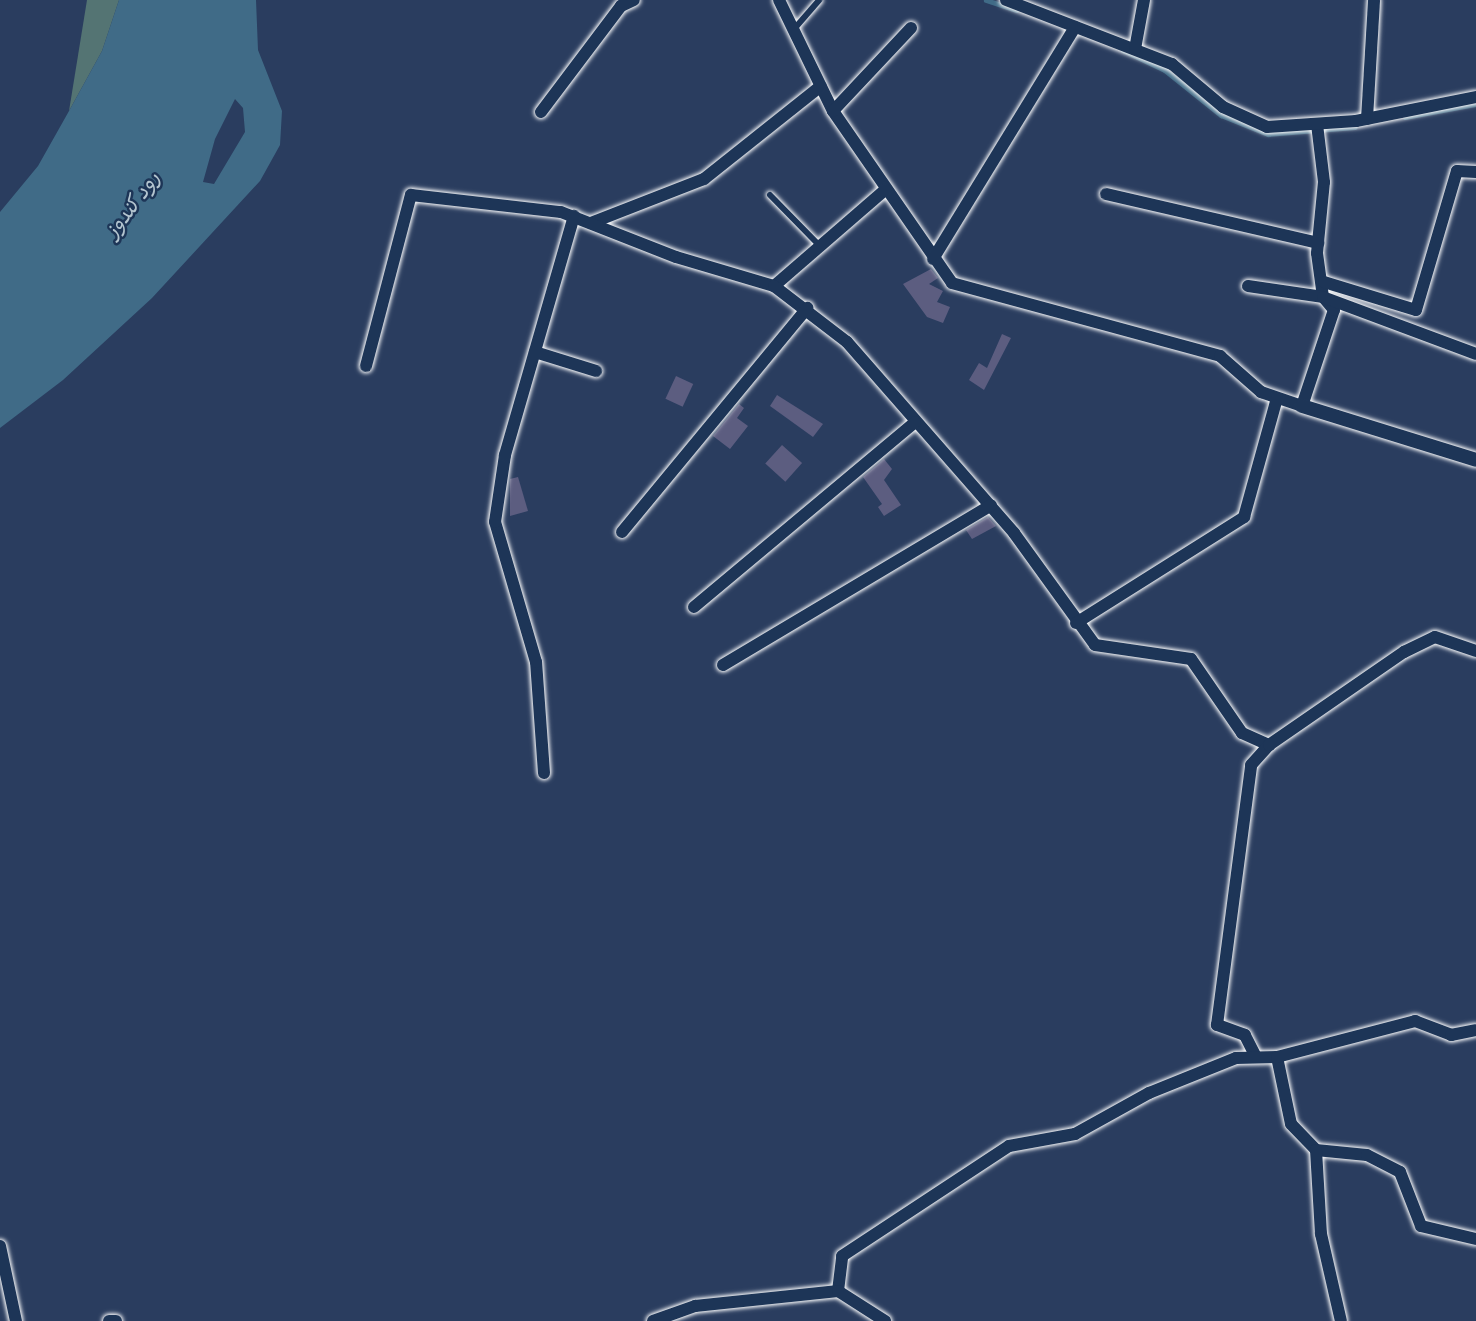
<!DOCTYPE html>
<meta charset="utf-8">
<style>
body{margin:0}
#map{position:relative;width:1476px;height:1321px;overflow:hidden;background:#2a3d5f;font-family:Pangolin,"Playpen Sans Arabic",sans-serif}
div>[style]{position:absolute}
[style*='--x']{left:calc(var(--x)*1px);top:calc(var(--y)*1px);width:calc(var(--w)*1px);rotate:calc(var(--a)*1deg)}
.green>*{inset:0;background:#547473}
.water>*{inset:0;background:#406b87}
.stream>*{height:4.5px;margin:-2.25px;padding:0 2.25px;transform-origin:2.25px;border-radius:2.25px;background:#406b87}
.building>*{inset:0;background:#5c5d80;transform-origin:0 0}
.roads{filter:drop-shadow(0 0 2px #fff) drop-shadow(0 0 2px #fff)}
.service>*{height:6px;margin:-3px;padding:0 3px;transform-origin:3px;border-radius:3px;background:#1d3557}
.minor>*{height:12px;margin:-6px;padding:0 6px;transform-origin:6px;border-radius:6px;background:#1d3557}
.tertiary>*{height:14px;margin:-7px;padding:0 7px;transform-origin:7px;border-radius:7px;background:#1d3557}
span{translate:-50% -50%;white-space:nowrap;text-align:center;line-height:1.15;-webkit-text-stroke:5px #1d3557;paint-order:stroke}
.water-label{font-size:21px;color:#b3c4cf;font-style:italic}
</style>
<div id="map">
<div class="green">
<i style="clip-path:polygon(87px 0,119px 0,102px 51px,69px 111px)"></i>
</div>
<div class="water">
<i style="clip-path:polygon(evenodd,119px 0,256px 0,258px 50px,282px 111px,280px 145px,260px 181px,152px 298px,63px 380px,0 428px,0 212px,38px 166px,69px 111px,102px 51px,119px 0,235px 99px,243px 108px,245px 132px,214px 184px,203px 182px,215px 139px,235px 99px)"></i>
</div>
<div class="stream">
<i style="--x:986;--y:0;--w:32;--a:18"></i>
<i style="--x:1123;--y:50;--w:47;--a:25.5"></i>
<i style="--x:1165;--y:70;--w:72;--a:38.8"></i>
<i style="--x:1221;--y:115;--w:51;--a:22"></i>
<i style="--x:1268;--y:134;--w:87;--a:-4.6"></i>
<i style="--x:1405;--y:117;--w:72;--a:-10.4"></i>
</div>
<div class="building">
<i style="clip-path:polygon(931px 269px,938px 278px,929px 284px,943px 291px,937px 302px,950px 307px,943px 323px,927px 317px,903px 284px)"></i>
<i style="clip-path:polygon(1002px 334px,1011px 338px,984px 390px,969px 380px,979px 363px,987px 368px)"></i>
<i style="left:676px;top:376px;width:19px;height:25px;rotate:25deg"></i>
<i style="clip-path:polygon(777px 395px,823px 424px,813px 437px,770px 406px)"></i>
<i style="clip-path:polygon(739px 404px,744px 408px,737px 418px,748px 426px,730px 449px,713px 436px)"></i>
<i style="left:782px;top:445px;width:27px;height:25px;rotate:42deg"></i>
<i style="clip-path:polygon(884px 459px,892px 469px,884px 480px,901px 505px,884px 516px,878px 507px,882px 504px,863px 477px)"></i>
<i style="clip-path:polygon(518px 477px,528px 511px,510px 516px,510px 479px)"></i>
<i style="clip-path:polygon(988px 517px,996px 526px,972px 539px,966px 530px)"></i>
</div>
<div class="roads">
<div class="service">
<i style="--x:795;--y:28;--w:37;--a:-49"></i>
<i style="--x:770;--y:195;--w:71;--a:45.6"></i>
</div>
<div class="minor">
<i style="--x:779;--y:0;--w:123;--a:64.1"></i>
<i style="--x:833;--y:111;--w:209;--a:55.3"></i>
<i style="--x:952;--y:283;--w:278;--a:15.2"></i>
<i style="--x:1220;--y:356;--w:55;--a:41.3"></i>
<i style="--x:1261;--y:392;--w:43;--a:18.9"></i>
<i style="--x:1302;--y:406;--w:101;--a:-71.6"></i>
<i style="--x:1334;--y:310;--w:17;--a:-130"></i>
<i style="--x:1323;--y:297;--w:44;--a:-97.8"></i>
<i style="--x:1317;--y:253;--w:71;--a:-84.4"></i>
<i style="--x:1324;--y:182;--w:58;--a:-96.9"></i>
<i style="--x:1006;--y:0;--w:178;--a:21.1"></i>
<i style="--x:1172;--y:64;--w:67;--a:40.1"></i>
<i style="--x:1223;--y:107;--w:48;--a:24.4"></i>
<i style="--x:1267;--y:127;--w:89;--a:-3.9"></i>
<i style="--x:1356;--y:121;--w:122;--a:-11.3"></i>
<i style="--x:1135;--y:49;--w:50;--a:-79.6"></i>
<i style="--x:833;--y:111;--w:114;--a:-46.8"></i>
<i style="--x:541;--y:112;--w:133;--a:-53"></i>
<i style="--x:621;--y:6;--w:14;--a:-25"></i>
<i style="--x:1367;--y:119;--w:119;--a:-86.6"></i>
<i style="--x:1106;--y:194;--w:218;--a:13"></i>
<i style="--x:591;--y:223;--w:121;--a:-21.3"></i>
<i style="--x:704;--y:179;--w:149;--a:-38.5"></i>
<i style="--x:933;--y:259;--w:272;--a:-58.5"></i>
<i style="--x:1324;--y:282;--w:96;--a:16.9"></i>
<i style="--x:1416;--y:310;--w:145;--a:-73.6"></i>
<i style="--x:1457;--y:171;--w:19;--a:3"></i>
<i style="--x:774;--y:286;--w:148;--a:-40.9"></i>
<i style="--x:1248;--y:286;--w:76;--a:8.3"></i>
<i style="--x:1323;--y:297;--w:163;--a:20.4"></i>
<i style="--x:535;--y:352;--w:64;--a:17.3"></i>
<i style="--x:366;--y:366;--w:177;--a:-75.3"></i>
<i style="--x:411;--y:195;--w:151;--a:6.5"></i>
<i style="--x:561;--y:212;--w:123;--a:21.4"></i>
<i style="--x:676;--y:257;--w:102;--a:16.5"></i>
<i style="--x:774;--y:286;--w:92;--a:37.5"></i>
<i style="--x:847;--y:342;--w:254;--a:48.8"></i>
<i style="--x:1014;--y:533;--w:138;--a:54.1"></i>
<i style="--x:1095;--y:645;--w:97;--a:8.3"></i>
<i style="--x:1191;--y:659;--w:90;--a:55.4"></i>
<i style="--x:1242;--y:733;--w:30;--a:24"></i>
<i style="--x:622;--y:532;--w:291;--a:-50.4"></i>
<i style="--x:694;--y:607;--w:288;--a:-39.9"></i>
<i style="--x:1076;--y:623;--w:199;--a:-32.2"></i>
<i style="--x:1244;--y:517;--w:123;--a:-74.5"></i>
<i style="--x:723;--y:665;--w:312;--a:-30.8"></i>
<i style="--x:544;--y:773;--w:111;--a:-94.1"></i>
<i style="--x:536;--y:662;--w:146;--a:-106.3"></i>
<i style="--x:495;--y:522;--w:68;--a:-81.5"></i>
<i style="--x:505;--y:455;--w:249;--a:-73.9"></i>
<i style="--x:1256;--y:1057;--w:25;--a:-117"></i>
<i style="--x:1245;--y:1035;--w:30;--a:-160"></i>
<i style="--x:1217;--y:1025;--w:262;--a:-82.5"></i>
<i style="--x:1251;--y:765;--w:27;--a:-48"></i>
<i style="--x:1269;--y:745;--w:164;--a:-34.6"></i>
<i style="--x:1404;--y:652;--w:34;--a:-26"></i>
<i style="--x:1435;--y:637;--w:43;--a:18.9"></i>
<i style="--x:1277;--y:1057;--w:68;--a:78.2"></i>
<i style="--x:1291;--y:1124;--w:36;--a:46"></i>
<i style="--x:1316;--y:1150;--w:51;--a:5.6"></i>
<i style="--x:1367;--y:1155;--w:37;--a:27"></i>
<i style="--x:1400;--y:1172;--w:58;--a:68.7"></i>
<i style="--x:1421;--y:1226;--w:57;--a:13.3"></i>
<i style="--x:1316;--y:1150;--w:84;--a:86.6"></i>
<i style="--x:1321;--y:1234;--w:89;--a:77.1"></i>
<i style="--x:0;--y:1246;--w:77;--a:78"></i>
<i style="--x:838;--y:1291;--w:35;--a:-83"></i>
<i style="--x:842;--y:1256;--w:200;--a:-33.4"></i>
<i style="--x:1009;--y:1146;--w:67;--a:-10.3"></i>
<i style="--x:1075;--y:1134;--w:85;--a:-29"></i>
<i style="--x:1149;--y:1093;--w:94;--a:-21.9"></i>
<i style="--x:1236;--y:1058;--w:41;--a:-1.4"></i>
<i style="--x:1277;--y:1057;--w:143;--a:-14.6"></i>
<i style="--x:1415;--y:1021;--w:39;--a:21"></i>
<i style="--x:1451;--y:1035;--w:25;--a:-11"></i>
<i style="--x:109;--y:1321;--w:7;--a:0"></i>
<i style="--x:653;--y:1321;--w:45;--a:-19.7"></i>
<i style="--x:695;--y:1306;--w:144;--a:-6"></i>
<i style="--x:838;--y:1291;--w:56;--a:32.6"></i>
</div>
<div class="tertiary">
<i style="--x:1302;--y:406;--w:182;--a:17.2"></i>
</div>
</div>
<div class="water-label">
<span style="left:133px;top:205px;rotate:-53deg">رود کندوز</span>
</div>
</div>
